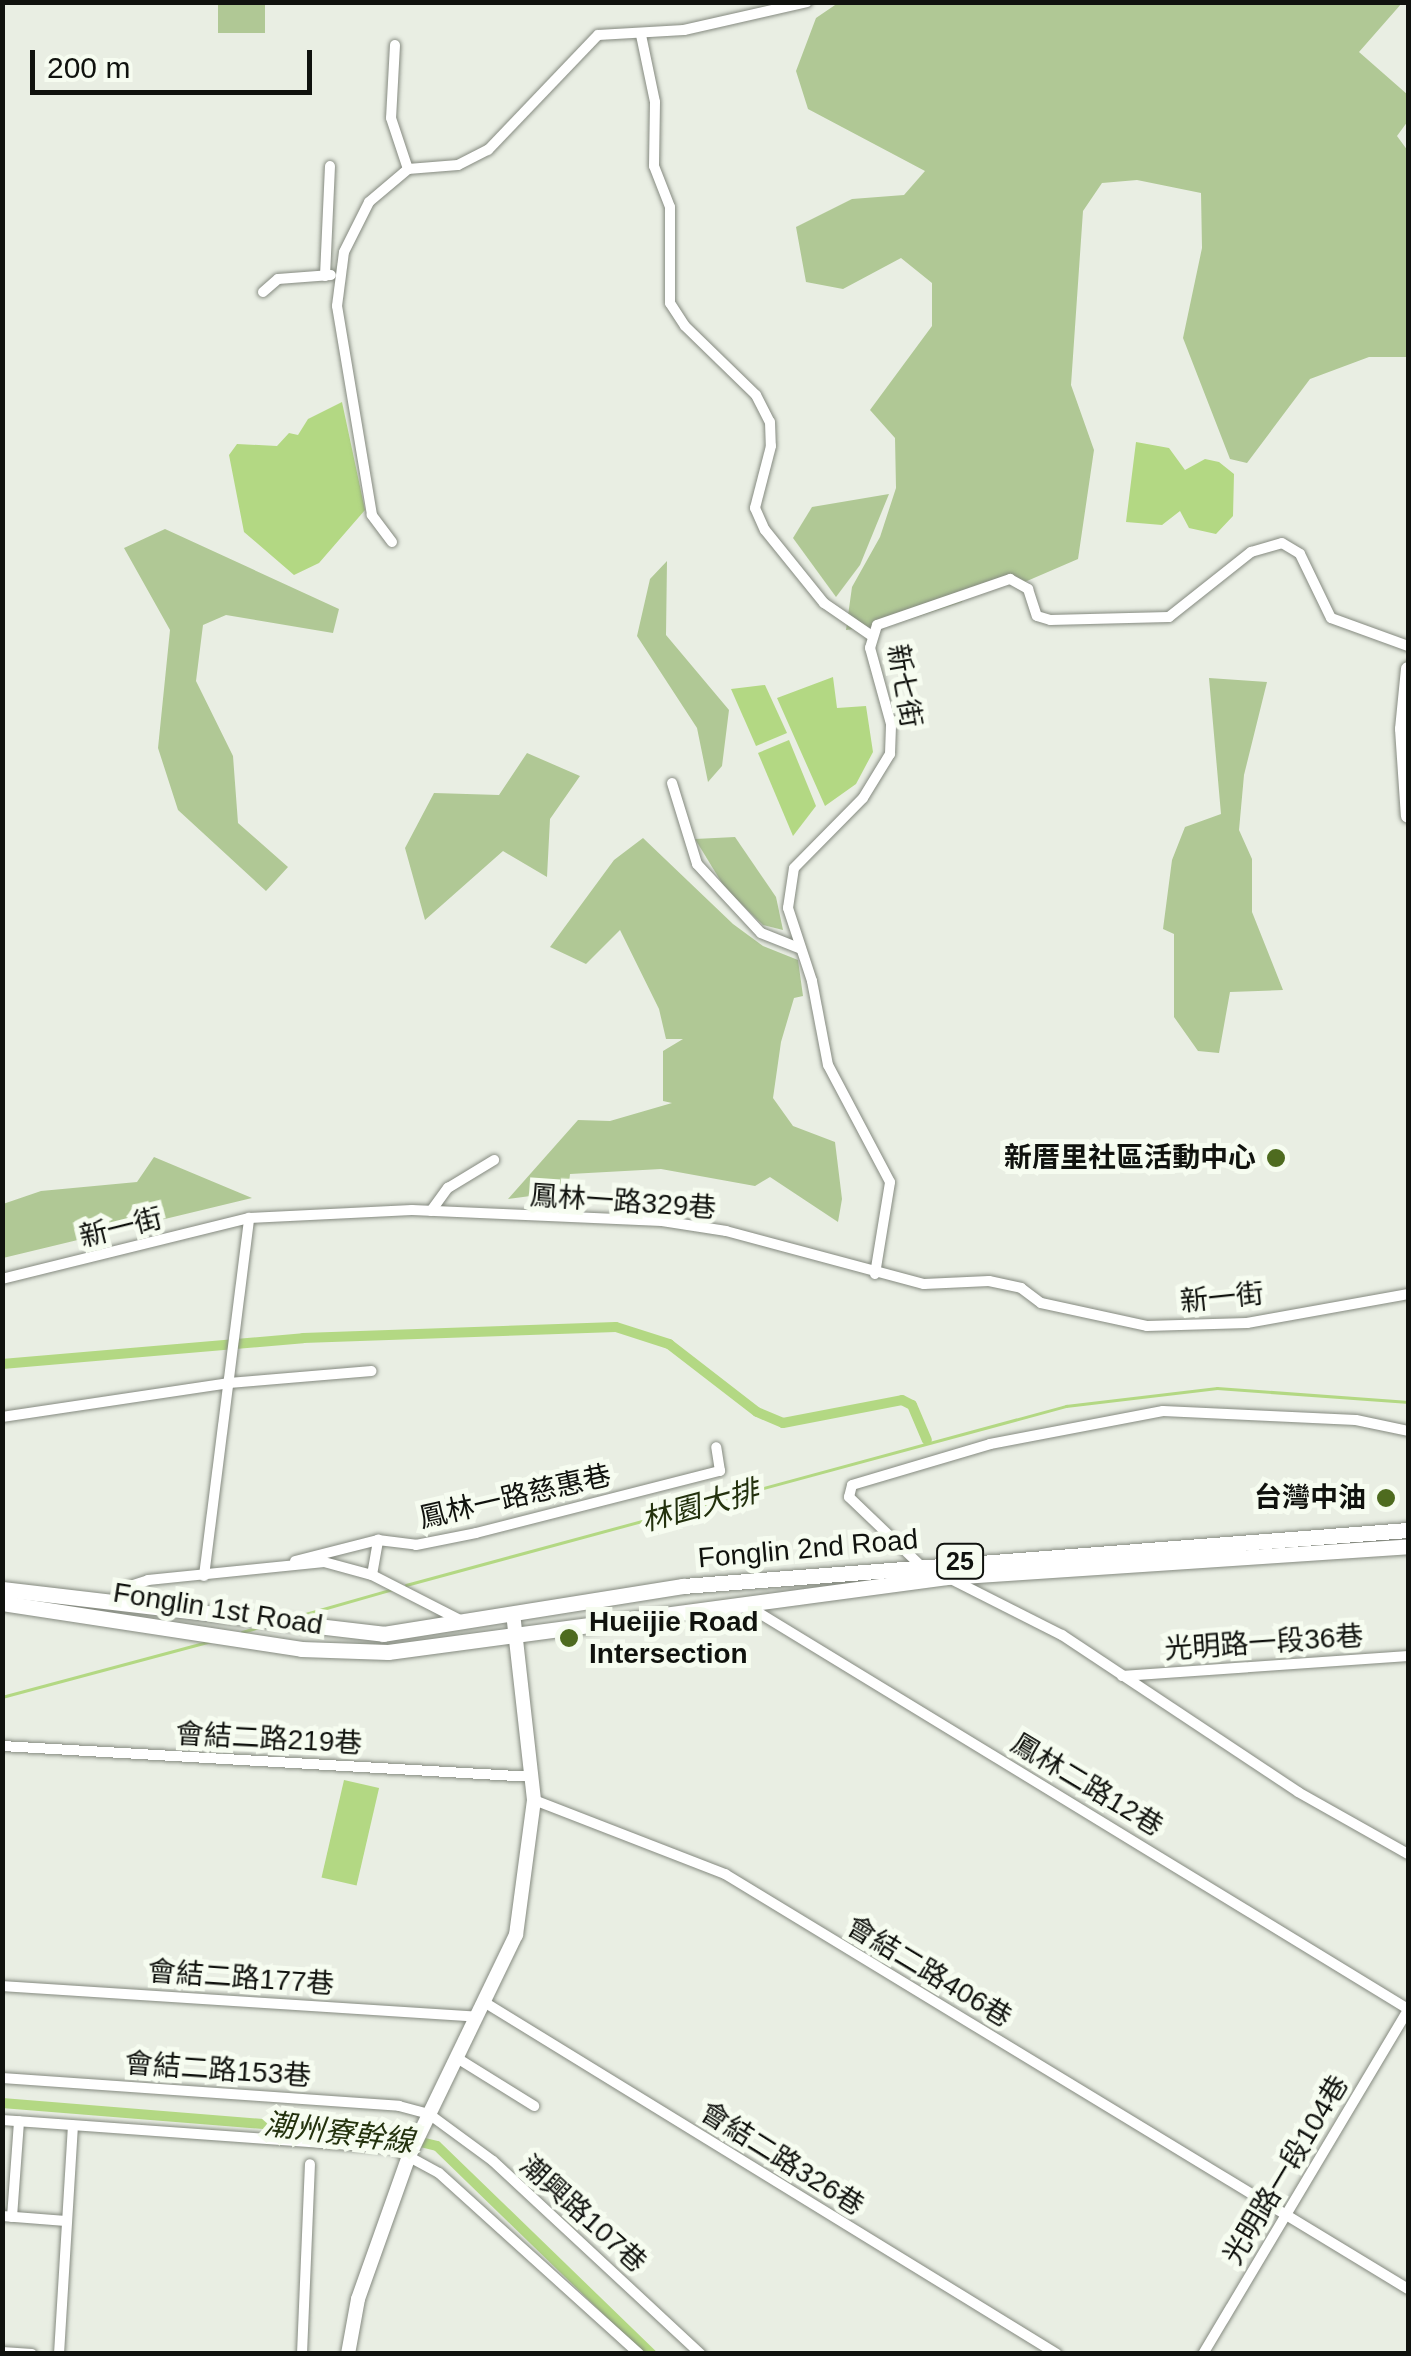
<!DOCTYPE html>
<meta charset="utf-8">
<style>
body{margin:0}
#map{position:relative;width:1411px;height:2356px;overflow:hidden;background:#e9eee3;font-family:Arial,"Noto Sans TC",sans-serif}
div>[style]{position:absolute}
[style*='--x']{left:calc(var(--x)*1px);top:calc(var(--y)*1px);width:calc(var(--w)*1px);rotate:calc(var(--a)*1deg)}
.green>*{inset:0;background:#b0c895;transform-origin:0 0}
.water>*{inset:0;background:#b3d883;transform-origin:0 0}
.stream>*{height:2.5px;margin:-1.25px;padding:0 1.25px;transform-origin:1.25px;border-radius:1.25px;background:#b3d883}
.canal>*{height:10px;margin:-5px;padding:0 5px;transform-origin:5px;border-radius:5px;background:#b3d883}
.roads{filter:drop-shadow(0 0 2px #858a80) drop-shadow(0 0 2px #858a80)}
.street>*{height:10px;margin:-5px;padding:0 5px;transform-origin:5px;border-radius:5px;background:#fff}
.secondary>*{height:14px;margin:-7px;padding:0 7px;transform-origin:7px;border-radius:7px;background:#fff}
.primary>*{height:15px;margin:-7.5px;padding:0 7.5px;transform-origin:7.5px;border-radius:7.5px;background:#fff}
.dots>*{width:28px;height:28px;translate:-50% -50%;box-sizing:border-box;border:5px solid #f6fcf0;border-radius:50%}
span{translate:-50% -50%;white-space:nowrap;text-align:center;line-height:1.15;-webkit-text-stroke:10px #f6fcf0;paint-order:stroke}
.shield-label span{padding:2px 8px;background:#f6fcf0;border:2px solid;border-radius:8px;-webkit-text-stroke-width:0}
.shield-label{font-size:25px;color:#10120e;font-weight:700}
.street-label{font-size:28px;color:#10120e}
.poi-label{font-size:28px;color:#10120e;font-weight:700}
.right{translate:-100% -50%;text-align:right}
.left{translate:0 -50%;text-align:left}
.water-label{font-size:30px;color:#23310d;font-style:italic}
.frame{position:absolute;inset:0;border:5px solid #10120e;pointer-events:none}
.scale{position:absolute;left:30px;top:50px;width:282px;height:45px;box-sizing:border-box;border:5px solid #10120e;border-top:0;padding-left:12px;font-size:30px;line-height:35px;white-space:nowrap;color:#10120e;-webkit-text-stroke:8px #f6fcf0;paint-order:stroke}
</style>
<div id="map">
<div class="green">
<i style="left:218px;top:3px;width:47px;height:30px"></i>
<i style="clip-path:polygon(838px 3px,1402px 3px,1359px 52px,1408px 95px,1408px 121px,1397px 136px,1408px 151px,1408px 357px,1369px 357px,1310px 379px,1247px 463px,1230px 459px,1183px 338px,1202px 248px,1201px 193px,1137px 180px,1102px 183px,1083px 211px,1071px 385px,1094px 450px,1078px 559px,1020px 584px,970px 587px,962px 602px,895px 624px,846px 630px,852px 587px,880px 537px,896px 488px,895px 438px,870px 410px,932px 326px,932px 283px,901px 258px,843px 289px,806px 282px,796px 227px,852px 199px,904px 195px,925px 171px,808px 109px,796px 71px,816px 18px)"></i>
<i style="clip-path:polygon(889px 494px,860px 565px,836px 597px,793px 538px,812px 507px)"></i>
<i style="clip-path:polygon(165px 529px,339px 609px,333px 633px,226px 615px,203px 625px,196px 681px,233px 756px,238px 823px,288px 867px,266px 891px,178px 810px,158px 748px,170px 630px,124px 548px)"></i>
<i style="clip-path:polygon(667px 561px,666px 635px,729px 710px,722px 766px,708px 782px,697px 728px,637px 636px,650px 579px)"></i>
<i style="clip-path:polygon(1209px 678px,1267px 682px,1244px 775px,1239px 830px,1252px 859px,1252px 912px,1283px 990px,1230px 992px,1219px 1053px,1198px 1051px,1174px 1017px,1174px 934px,1163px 929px,1172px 860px,1185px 827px,1221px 814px)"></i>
<i style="clip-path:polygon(527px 753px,580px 776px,550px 819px,547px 877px,503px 851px,425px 920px,405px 848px,434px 793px,499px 795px)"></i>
<i style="clip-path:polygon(735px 837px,776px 897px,783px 930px,763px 925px,725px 888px,695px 839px)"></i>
<i style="clip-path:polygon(643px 838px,733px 924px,763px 946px,798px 960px,803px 996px,794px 998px,781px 1042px,773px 1098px,793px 1126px,835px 1142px,842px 1199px,838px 1222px,770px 1177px,755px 1186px,661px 1169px,570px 1174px,568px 1191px,508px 1199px,578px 1120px,610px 1121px,672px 1103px,663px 1101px,663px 1051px,683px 1039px,666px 1039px,659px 1009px,620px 930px,586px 964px,550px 947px,614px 860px)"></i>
<i style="clip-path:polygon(154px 1157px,252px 1198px,3px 1258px,3px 1204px,41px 1191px,137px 1182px)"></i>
</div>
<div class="water">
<i style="clip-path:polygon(342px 402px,365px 510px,319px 563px,294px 575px,244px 532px,229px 455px,237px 444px,277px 446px,289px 433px,298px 435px,308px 419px)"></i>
<i style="clip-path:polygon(1136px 442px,1169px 448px,1185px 470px,1205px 459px,1219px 462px,1234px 474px,1233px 516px,1216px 534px,1189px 528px,1180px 511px,1162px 525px,1126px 522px)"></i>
<i style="clip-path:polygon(833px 677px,837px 708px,866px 706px,873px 752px,856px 784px,825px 806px,777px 698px)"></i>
<i style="clip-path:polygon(765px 685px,787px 733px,756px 746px,731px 689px)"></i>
<i style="clip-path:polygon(789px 740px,816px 806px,793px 836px,758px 753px)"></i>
<i style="left:344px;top:1780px;width:36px;height:100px;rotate:13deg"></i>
</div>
<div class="stream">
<i style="--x:406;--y:1585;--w:684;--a:-15.17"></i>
<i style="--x:1066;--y:1406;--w:152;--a:-6.8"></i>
<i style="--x:1217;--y:1388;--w:192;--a:4.2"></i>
<i style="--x:295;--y:1617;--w:102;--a:-15.9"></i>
<i style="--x:242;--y:1632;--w:22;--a:-16"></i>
<i style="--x:2;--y:1697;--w:216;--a:-15"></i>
</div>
<div class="canal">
<i style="--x:2;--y:1364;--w:302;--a:-4.9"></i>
<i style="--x:303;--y:1338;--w:313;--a:-2"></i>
<i style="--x:616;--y:1327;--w:56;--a:17.8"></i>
<i style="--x:669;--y:1344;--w:111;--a:37.7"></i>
<i style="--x:757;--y:1412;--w:28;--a:23"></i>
<i style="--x:783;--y:1423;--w:121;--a:-10.9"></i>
<i style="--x:902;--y:1400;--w:11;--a:27"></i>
<i style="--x:912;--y:1405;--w:38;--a:67"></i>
<i style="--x:2;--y:2103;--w:387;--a:4.6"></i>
<i style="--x:388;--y:2134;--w:50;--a:13.8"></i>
<i style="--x:437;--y:2146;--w:299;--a:44.1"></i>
</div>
<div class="roads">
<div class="street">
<i style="--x:641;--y:35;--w:68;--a:78.2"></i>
<i style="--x:655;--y:102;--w:64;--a:90.9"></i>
<i style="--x:654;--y:166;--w:44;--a:68.7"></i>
<i style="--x:670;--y:207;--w:96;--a:90"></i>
<i style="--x:670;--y:303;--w:27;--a:57"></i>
<i style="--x:685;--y:326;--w:99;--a:44.2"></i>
<i style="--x:756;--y:395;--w:30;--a:63"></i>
<i style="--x:770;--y:422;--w:24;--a:88"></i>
<i style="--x:771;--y:446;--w:64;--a:104.5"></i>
<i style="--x:755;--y:508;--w:24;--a:66"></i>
<i style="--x:765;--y:530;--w:94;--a:51.1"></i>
<i style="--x:824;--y:603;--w:58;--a:34.5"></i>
<i style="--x:395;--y:45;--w:73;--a:93.1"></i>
<i style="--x:391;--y:118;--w:54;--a:71.6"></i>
<i style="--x:325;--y:276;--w:110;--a:-87.4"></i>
<i style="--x:263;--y:292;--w:20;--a:-41"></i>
<i style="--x:278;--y:279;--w:53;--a:-4.3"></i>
<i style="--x:392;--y:542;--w:34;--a:-127"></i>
<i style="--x:372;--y:515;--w:212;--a:-99.5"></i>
<i style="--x:337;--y:306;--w:54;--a:-82.6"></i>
<i style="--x:344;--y:252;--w:56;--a:-63.4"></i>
<i style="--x:369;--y:202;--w:51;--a:-40.2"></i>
<i style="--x:408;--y:169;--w:50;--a:-4.6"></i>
<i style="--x:458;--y:165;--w:34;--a:-27"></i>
<i style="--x:488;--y:150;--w:159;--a:-46.3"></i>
<i style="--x:598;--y:35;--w:86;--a:-3.3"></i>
<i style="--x:684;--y:30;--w:126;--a:-12.8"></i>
<i style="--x:672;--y:783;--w:85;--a:72.8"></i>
<i style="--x:697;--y:864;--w:94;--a:47.2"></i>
<i style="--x:761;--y:933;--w:43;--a:21.8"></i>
<i style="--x:431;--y:1211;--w:29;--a:-54"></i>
<i style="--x:448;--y:1188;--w:54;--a:-31.3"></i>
<i style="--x:875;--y:1274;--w:93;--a:-80.7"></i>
<i style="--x:890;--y:1182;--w:132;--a:-117.9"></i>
<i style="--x:828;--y:1065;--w:86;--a:-100.8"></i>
<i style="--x:812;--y:981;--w:77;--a:-108.2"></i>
<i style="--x:788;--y:908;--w:40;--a:-81.5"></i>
<i style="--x:794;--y:868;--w:98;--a:-45.4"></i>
<i style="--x:863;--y:798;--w:52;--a:-58.5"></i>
<i style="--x:890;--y:754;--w:30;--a:-88"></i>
<i style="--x:891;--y:724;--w:79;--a:-105.4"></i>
<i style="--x:870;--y:648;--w:24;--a:-73"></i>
<i style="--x:877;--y:625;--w:141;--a:-19.1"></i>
<i style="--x:1010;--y:579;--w:21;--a:29"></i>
<i style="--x:1028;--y:589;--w:28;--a:72"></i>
<i style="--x:1037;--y:616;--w:14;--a:17"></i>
<i style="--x:1050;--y:620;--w:119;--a:-1.4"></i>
<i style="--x:1169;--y:617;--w:105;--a:-38.4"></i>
<i style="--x:1251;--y:552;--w:32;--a:-16"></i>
<i style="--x:1282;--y:543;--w:21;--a:31"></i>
<i style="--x:1300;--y:554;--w:71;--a:64.2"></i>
<i style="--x:1331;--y:618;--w:82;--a:20"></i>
<i style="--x:2;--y:1279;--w:254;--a:-13.9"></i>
<i style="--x:249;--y:1218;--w:163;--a:-2.8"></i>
<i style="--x:412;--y:1210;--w:250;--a:2.5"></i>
<i style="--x:662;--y:1221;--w:65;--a:8.9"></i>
<i style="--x:726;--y:1231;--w:205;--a:15"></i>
<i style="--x:924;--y:1284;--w:65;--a:-2.6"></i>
<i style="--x:989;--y:1281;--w:33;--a:12"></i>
<i style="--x:1021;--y:1288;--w:25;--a:37"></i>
<i style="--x:1041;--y:1303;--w:108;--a:12.2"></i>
<i style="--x:1147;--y:1326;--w:100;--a:-1.7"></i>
<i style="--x:1247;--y:1323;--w:164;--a:-10.2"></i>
<i style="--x:2;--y:1417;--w:230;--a:-8.5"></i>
<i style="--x:229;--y:1383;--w:143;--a:-4.8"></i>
<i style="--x:295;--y:1561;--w:86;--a:-14.2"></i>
<i style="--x:378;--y:1540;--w:38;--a:7"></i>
<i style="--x:416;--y:1545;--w:61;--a:-11.3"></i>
<i style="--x:476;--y:1533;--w:252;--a:-14.3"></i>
<i style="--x:720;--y:1471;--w:24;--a:-99"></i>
<i style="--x:919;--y:1564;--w:97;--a:-136.3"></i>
<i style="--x:849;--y:1497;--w:12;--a:-76"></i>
<i style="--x:852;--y:1485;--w:144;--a:-16.5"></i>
<i style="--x:990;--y:1444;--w:176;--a:-10.8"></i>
<i style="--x:1163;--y:1411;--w:193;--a:2.7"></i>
<i style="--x:1356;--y:1420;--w:53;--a:11.9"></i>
<i style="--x:372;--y:1575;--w:36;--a:-80"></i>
<i style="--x:204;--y:1576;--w:361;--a:-82.8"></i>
<i style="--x:951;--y:1579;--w:124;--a:26.8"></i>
<i style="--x:1062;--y:1635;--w:283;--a:33.6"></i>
<i style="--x:1298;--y:1792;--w:126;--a:29.4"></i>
<i style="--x:111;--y:1603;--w:23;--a:-45"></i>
<i style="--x:127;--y:1587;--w:22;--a:-18"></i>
<i style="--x:148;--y:1580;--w:177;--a:-5.8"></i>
<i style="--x:324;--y:1562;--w:50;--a:15.2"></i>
<i style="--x:372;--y:1575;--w:101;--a:27.1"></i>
<i style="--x:746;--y:1605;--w:776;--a:31.39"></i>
<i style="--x:1122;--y:1676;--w:287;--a:-4"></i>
<i style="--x:2;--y:1746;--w:532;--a:3.34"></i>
<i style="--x:534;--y:1800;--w:205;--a:21.2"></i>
<i style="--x:725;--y:1874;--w:799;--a:31.28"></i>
<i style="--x:2;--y:1986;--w:476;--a:3.7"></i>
<i style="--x:484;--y:2002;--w:672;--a:31.56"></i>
<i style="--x:457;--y:2058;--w:91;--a:31.9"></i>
<i style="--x:2;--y:2078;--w:398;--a:4"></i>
<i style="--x:399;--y:2106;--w:31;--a:15"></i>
<i style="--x:429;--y:2114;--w:79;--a:36.3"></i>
<i style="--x:493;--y:2161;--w:284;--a:42.9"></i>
<i style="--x:2;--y:2120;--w:392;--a:4.1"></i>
<i style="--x:393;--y:2148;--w:52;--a:28.5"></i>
<i style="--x:439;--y:2173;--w:270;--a:42.1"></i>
<i style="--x:2;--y:2216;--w:64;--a:4.5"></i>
<i style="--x:12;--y:2217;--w:96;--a:-85.8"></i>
<i style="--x:2;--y:2352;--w:30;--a:4"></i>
<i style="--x:59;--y:2354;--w:229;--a:-86.5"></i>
<i style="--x:302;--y:2354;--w:190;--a:-87.6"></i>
<i style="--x:1203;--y:2354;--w:400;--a:-59.2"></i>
</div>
<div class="secondary">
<i style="--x:1408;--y:669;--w:60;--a:95.7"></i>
<i style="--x:1402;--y:729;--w:87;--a:86.1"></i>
<i style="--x:348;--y:2354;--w:56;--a:-79.7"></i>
<i style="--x:358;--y:2299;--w:152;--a:-70.4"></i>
<i style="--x:409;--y:2156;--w:246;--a:-64.2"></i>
<i style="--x:516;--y:1935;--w:136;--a:-82.4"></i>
<i style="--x:534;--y:1800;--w:187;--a:-96.4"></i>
</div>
<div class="primary">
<i style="--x:2;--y:1589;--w:384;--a:6.7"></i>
<i style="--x:383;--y:1634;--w:304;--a:-9.1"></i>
<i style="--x:683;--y:1586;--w:727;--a:-4.42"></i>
<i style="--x:2;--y:1603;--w:303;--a:8.7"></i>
<i style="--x:301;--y:1649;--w:87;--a:2"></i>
<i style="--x:388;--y:1652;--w:564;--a:-7.64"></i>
<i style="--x:947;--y:1577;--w:462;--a:-3.8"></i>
</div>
</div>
<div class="dots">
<i style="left:1276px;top:1158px;background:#4e6b1f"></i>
<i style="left:1386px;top:1498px;background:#4e6b1f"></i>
<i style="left:569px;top:1638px;background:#4e6b1f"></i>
</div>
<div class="shield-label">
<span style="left:960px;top:1561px">25</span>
</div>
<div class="street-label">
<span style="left:904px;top:686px;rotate:80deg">新七街</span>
<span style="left:623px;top:1202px;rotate:4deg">鳳林一路329巷</span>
<span style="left:121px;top:1228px;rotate:-14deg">新一街</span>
<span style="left:1222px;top:1298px;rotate:-6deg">新一街</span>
<span style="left:515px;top:1497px;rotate:-13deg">鳳林一路慈惠巷</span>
<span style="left:808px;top:1549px;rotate:-5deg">Fonglin 2nd Road</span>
<span style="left:218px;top:1609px;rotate:9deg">Fonglin 1st Road</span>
<span style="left:1264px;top:1643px;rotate:-4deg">光明路一段36巷</span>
<span style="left:269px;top:1739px;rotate:3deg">會結二路219巷</span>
<span style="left:1087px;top:1785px;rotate:31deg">鳳林二路12巷</span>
<span style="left:929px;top:1972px;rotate:31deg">會結二路406巷</span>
<span style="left:241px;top:1978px;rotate:4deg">會結二路177巷</span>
<span style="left:218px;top:2070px;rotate:4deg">會結二路153巷</span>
<span style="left:782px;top:2159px;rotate:32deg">會結二路326巷</span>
<span style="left:1286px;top:2170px;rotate:-59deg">光明路一段104巷</span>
<span style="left:583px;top:2214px;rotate:42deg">潮興路107巷</span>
</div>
<div class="poi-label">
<span class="right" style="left:1256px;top:1158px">新厝里社區活動中心</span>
<span class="right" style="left:1366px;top:1498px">台灣中油</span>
<span class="left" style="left:589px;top:1638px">Hueijie Road<br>Intersection</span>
</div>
<div class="water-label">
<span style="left:700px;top:1506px;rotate:-15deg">林園大排</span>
<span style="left:339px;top:2133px;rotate:7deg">潮州寮幹線</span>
</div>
<div class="frame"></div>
<div class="scale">200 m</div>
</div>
